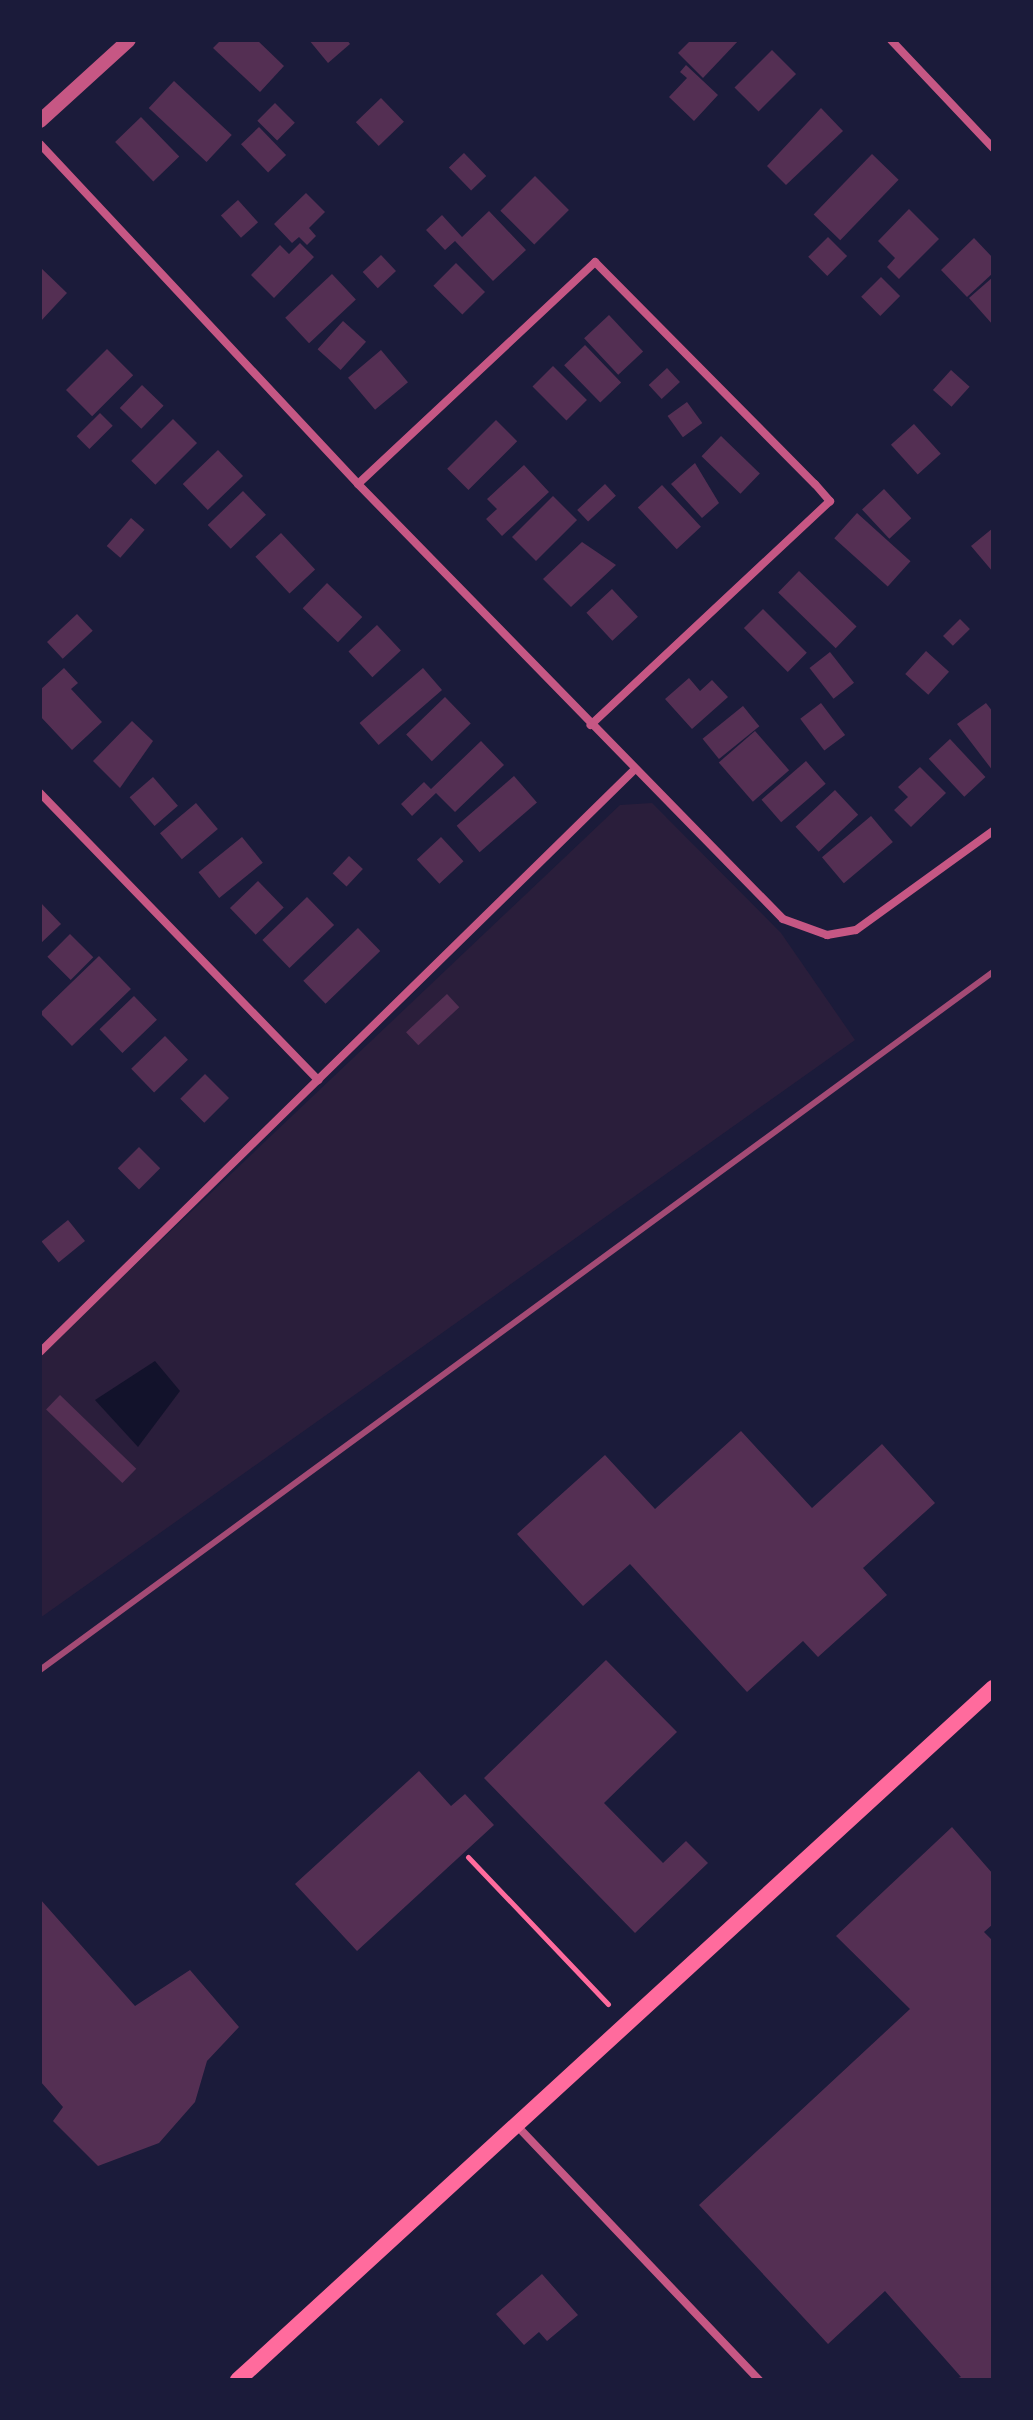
<!DOCTYPE html>
<style>
body{margin:0}
#map{position:relative;width:1033px;height:2420px;overflow:hidden;background:#1b1b3a;font-family:"Fira Sans",sans-serif}
div>[style]{position:absolute}
[style*='--x']{left:calc(var(--x)*1px);top:calc(var(--y)*1px);width:calc(var(--w)*1px);rotate:calc(var(--a)*1deg)}
.green>*{inset:0;background:#2a1e3b}
.water>*{inset:0;background:#12122b}
.building>*{inset:0;background:#542f53;transform-origin:0 0}
.path>*{height:5px;margin:-2.5px;padding:0 2.5px;transform-origin:2.5px;border-radius:2.5px;background:#ff6b9d}
.minor>*{height:8px;margin:-4px;padding:0 4px;transform-origin:4px;border-radius:4px;background:#c65784}
.tertiary>*{height:14px;margin:-7px;padding:0 7px;transform-origin:7px;border-radius:7px;background:#c65784}
.secondary>*{height:16px;margin:-8px;padding:0 8px;transform-origin:8px;border-radius:8px;background:#ff6b9d}
.rail>*{height:6px;margin:-3px;padding:0 3px;transform-origin:3px;border-radius:3px;background:#a44b75}
span{translate:-50% -50%;white-space:nowrap;text-align:center;line-height:1.15;-webkit-text-stroke:8px #1b1b3a;paint-order:stroke}
.frame{position:absolute;inset:0;border:42px solid #1b1b3a;pointer-events:none}
</style>
<div id="map">
<div class="green">
<i style="clip-path:polygon(652px 803px,781px 933px,855px 1040px,40px 1618px,40px 1355px,620px 805px)"></i>
</div>
<div class="water">
<i style="clip-path:polygon(155px 1361px,180px 1391px,138px 1447px,95px 1400px)"></i>
</div>
<div class="building">
<i style="clip-path:polygon(221px 40px,257px 40px,284px 66px,260px 92px,213px 48px)"></i>
<i style="clip-path:polygon(309px 40px,347px 40px,350px 44px,328px 63px)"></i>
<i style="clip-path:polygon(691px 40px,739px 40px,703px 78px,678px 53px)"></i>
<i style="left:772px;top:50px;width:34px;height:53px;rotate:45deg"></i>
<i style="clip-path:polygon(686px 65px,718px 95px,694px 121px,669px 97px,687px 78px,680px 72px)"></i>
<i style="left:174px;top:81px;width:79px;height:37px;rotate:43deg"></i>
<i style="left:381px;top:98px;width:33px;height:35px;rotate:46deg"></i>
<i style="left:275px;top:103px;width:28px;height:25px;rotate:45deg"></i>
<i style="clip-path:polygon(821px 108px,843px 131px,786px 185px,767px 166px)"></i>
<i style="left:141px;top:117px;width:55px;height:36px;rotate:46deg"></i>
<i style="left:259px;top:127px;width:39px;height:25px;rotate:46deg"></i>
<i style="left:464px;top:153px;width:32px;height:21px;rotate:46deg"></i>
<i style="left:872px;top:154px;width:37px;height:84px;rotate:44deg"></i>
<i style="left:535px;top:176px;width:48px;height:49px;rotate:45deg"></i>
<i style="clip-path:polygon(306px 193px,325px 212px,309px 228px,316px 236px,307px 245px,299px 237px,292px 243px,274px 224px)"></i>
<i style="left:238px;top:200px;width:30px;height:23px;rotate:48deg"></i>
<i style="clip-path:polygon(909px 209px,939px 239px,899px 279px,887px 267px,895px 258px,878px 241px)"></i>
<i style="clip-path:polygon(489px 211px,526px 250px,493px 281px,455px 241px,445px 250px,426px 230px,442px 215px,462px 237px)"></i>
<i style="left:828px;top:237px;width:27px;height:28px;rotate:45deg"></i>
<i style="clip-path:polygon(974px 238px,993px 258px,993px 273px,967px 297px,941px 270px)"></i>
<i style="clip-path:polygon(300px 243px,314px 257px,274px 298px,251px 275px,280px 245px,289px 254px)"></i>
<i style="left:381px;top:255px;width:22px;height:25px;rotate:47deg"></i>
<i style="left:456px;top:263px;width:41px;height:32px;rotate:45deg"></i>
<i style="clip-path:polygon(40px 267px,67px 293px,40px 322px)"></i>
<i style="left:332px;top:274px;width:35px;height:64px;rotate:47deg"></i>
<i style="left:881px;top:277px;width:27px;height:28px;rotate:45deg"></i>
<i style="clip-path:polygon(993px 277px,993px 325px,969px 298px)"></i>
<i style="left:609px;top:315px;width:50px;height:34px;rotate:47deg"></i>
<i style="left:343px;top:321px;width:31px;height:38px;rotate:42deg"></i>
<i style="left:585px;top:345px;width:52px;height:29px;rotate:46deg"></i>
<i style="left:107px;top:349px;width:37px;height:58px;rotate:45deg"></i>
<i style="left:381px;top:350px;width:42px;height:43px;rotate:50deg"></i>
<i style="left:553px;top:366px;width:48px;height:29px;rotate:45deg"></i>
<i style="left:667px;top:368px;width:19px;height:25px;rotate:47deg"></i>
<i style="left:951px;top:370px;width:25px;height:27px;rotate:42deg"></i>
<i style="left:142px;top:385px;width:30px;height:32px;rotate:44deg"></i>
<i style="left:687px;top:402px;width:26px;height:24px;rotate:54deg"></i>
<i style="left:100px;top:413px;width:18px;height:33px;rotate:45deg"></i>
<i style="left:173px;top:419px;width:34px;height:59px;rotate:45deg"></i>
<i style="left:496px;top:420px;width:30px;height:69px;rotate:45deg"></i>
<i style="left:914px;top:424px;width:40px;height:31px;rotate:48deg"></i>
<i style="left:721px;top:436px;width:54px;height:28px;rotate:44deg"></i>
<i style="left:218px;top:450px;width:36px;height:49px;rotate:46deg"></i>
<i style="clip-path:polygon(695px 463px,719px 503px,702px 518px,671px 484px)"></i>
<i style="clip-path:polygon(524px 465px,549px 492px,502px 536px,486px 519px,497px 509px,487px 499px)"></i>
<i style="left:605px;top:484px;width:16px;height:38px;rotate:47deg"></i>
<i style="left:662px;top:485px;width:57px;height:33px;rotate:47deg"></i>
<i style="left:884px;top:489px;width:40px;height:30px;rotate:47deg"></i>
<i style="left:243px;top:491px;width:33px;height:49px;rotate:46deg"></i>
<i style="left:553px;top:496px;width:34px;height:58px;rotate:45deg"></i>
<i style="left:857px;top:513px;width:72px;height:34px;rotate:42deg"></i>
<i style="left:131px;top:518px;width:18px;height:37px;rotate:41deg"></i>
<i style="clip-path:polygon(993px 528px,993px 572px,971px 546px)"></i>
<i style="left:281px;top:533px;width:50px;height:35px;rotate:47deg"></i>
<i style="clip-path:polygon(582px 542px,616px 565px,571px 607px,543px 579px)"></i>
<i style="left:799px;top:571px;width:80px;height:30px;rotate:44deg"></i>
<i style="left:327px;top:583px;width:49px;height:35px;rotate:44deg"></i>
<i style="left:612px;top:589px;width:38px;height:35px;rotate:47deg"></i>
<i style="left:763px;top:609px;width:62px;height:27px;rotate:45deg"></i>
<i style="left:77px;top:614px;width:23px;height:41px;rotate:47deg"></i>
<i style="left:960px;top:619px;width:14px;height:24px;rotate:45deg"></i>
<i style="left:377px;top:625px;width:35px;height:39px;rotate:47deg"></i>
<i style="left:926px;top:651px;width:31px;height:31px;rotate:42deg"></i>
<i style="left:830px;top:652px;width:39px;height:26px;rotate:52deg"></i>
<i style="clip-path:polygon(64px 668px,78px 683px,71px 689px,102px 722px,72px 750px,40px 716px,40px 690px)"></i>
<i style="left:423px;top:668px;width:29px;height:84px;rotate:49deg"></i>
<i style="clip-path:polygon(689px 678px,700px 691px,712px 680px,728px 697px,692px 729px,665px 699px)"></i>
<i style="left:445px;top:697px;width:37px;height:54px;rotate:46deg"></i>
<i style="left:821px;top:703px;width:40px;height:26px;rotate:53deg"></i>
<i style="clip-path:polygon(986px 703px,993px 712px,993px 771px,957px 724px)"></i>
<i style="left:743px;top:706px;width:26px;height:52px;rotate:51deg"></i>
<i style="clip-path:polygon(132px 721px,153px 741px,120px 788px,93px 761px)"></i>
<i style="left:755px;top:731px;width:52px;height:48px;rotate:49deg"></i>
<i style="left:950px;top:739px;width:52px;height:29px;rotate:47deg"></i>
<i style="clip-path:polygon(481px 741px,504px 765px,455px 812px,436px 793px,412px 816px,401px 804px,424px 782px,431px 789px)"></i>
<i style="left:806px;top:761px;width:30px;height:59px;rotate:49deg"></i>
<i style="clip-path:polygon(920px 767px,946px 793px,911px 827px,894px 810px,908px 797px,898px 787px)"></i>
<i style="left:514px;top:776px;width:35px;height:76px;rotate:49deg"></i>
<i style="left:153px;top:777px;width:38px;height:31px;rotate:49deg"></i>
<i style="left:835px;top:790px;width:34px;height:54px;rotate:47deg"></i>
<i style="left:196px;top:803px;width:34px;height:47px;rotate:50deg"></i>
<i style="left:871px;top:816px;width:34px;height:64px;rotate:50deg"></i>
<i style="left:242px;top:837px;width:33px;height:56px;rotate:51deg"></i>
<i style="left:441px;top:837px;width:33px;height:33px;rotate:47deg"></i>
<i style="left:349px;top:856px;width:19px;height:24px;rotate:43deg"></i>
<i style="left:258px;top:881px;width:37px;height:39px;rotate:46deg"></i>
<i style="left:307px;top:897px;width:39px;height:62px;rotate:46deg"></i>
<i style="clip-path:polygon(40px 902px,61px 924px,40px 944px)"></i>
<i style="left:358px;top:928px;width:32px;height:76px;rotate:46deg"></i>
<i style="left:70px;top:934px;width:33px;height:32px;rotate:45deg"></i>
<i style="left:99px;top:956px;width:46px;height:82px;rotate:46deg"></i>
<i style="left:447px;top:994px;width:18px;height:56px;rotate:47deg"></i>
<i style="left:134px;top:996px;width:33px;height:48px;rotate:46deg"></i>
<i style="left:165px;top:1036px;width:33px;height:47px;rotate:46deg"></i>
<i style="left:205px;top:1074px;width:34px;height:35px;rotate:45deg"></i>
<i style="left:139px;top:1147px;width:30px;height:30px;rotate:45deg"></i>
<i style="left:68px;top:1220px;width:27px;height:34px;rotate:51deg"></i>
<i style="left:60px;top:1395px;width:106px;height:20px;rotate:44deg"></i>
<i style="clip-path:polygon(741px 1431px,812px 1508px,882px 1444px,935px 1503px,863px 1568px,887px 1595px,818px 1657px,803px 1641px,747px 1692px,630px 1564px,583px 1606px,517px 1534px,605px 1455px,655px 1509px)"></i>
<i style="clip-path:polygon(606px 1660px,677px 1732px,604px 1803px,663px 1863px,686px 1841px,708px 1863px,635px 1933px,484px 1778px)"></i>
<i style="clip-path:polygon(419px 1771px,451px 1806px,465px 1794px,494px 1825px,357px 1951px,295px 1884px)"></i>
<i style="clip-path:polygon(952px 1827px,993px 1874px,993px 1924px,984px 1932px,993px 1941px,993px 2380px,953px 2380px,961px 2377px,885px 2291px,828px 2344px,699px 2205px,910px 2009px,836px 1936px)"></i>
<i style="clip-path:polygon(40px 1899px,135px 2006px,190px 1970px,239px 2027px,207px 2061px,195px 2102px,159px 2143px,98px 2166px,53px 2121px,63px 2107px,40px 2081px)"></i>
<i style="clip-path:polygon(542px 2274px,578px 2315px,547px 2341px,539px 2332px,524px 2345px,496px 2314px)"></i>
</div>
<div class="path">
<i style="--x:468;--y:1857;--w:203;--a:46.4"></i>
</div>
<div class="minor">
<i style="--x:891;--y:40;--w:149;--a:46.6"></i>
<i style="--x:40;--y:144;--w:466;--a:46.9"></i>
<i style="--x:358;--y:484;--w:608;--a:45.67"></i>
<i style="--x:783;--y:919;--w:47;--a:20"></i>
<i style="--x:827;--y:935;--w:29;--a:-10"></i>
<i style="--x:856;--y:930;--w:169;--a:-35.9"></i>
<i style="--x:358;--y:484;--w:325;--a:-43.1"></i>
<i style="--x:595;--y:262;--w:313;--a:45.3"></i>
<i style="--x:815;--y:484;--w:23;--a:49"></i>
<i style="--x:830;--y:501;--w:328;--a:136.9"></i>
<i style="--x:40;--y:793;--w:400;--a:45.9"></i>
<i style="--x:40;--y:1352;--w:830;--a:-44.41"></i>
<i style="--x:520;--y:2129;--w:347;--a:46.4"></i>
</div>
<div class="tertiary">
<i style="--x:40;--y:121;--w:120;--a:-42.3"></i>
</div>
<div class="secondary">
<i style="--x:238;--y:2380;--w:1024;--a:-42.51"></i>
</div>
<div class="rail">
<i style="--x:40;--y:1670;--w:1181;--a:-36.22"></i>
</div>
<div class="frame"></div>
</div>
